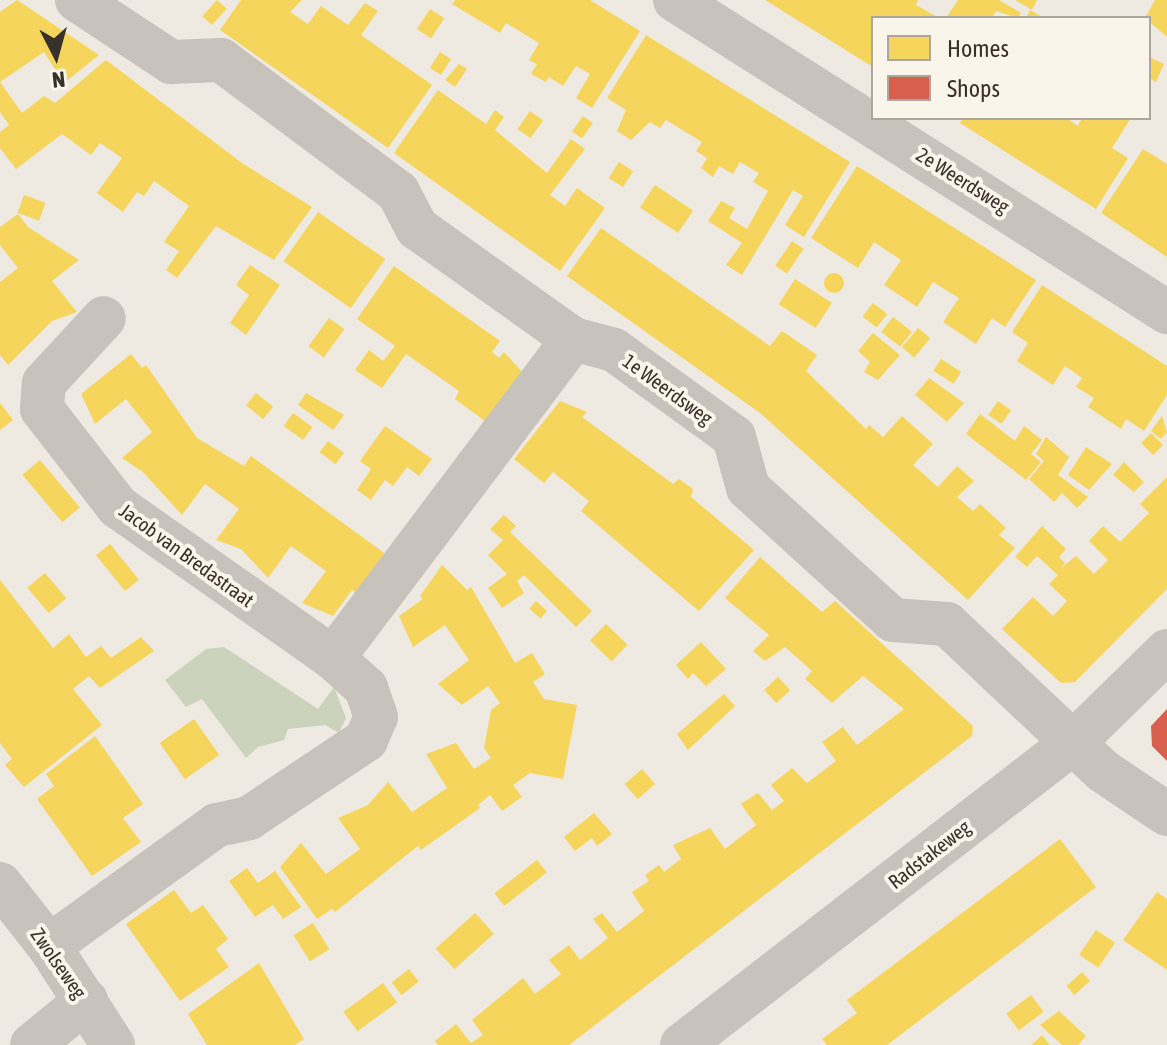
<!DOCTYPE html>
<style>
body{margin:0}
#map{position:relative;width:1167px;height:1045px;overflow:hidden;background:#eeeae2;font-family:"Asap Condensed",sans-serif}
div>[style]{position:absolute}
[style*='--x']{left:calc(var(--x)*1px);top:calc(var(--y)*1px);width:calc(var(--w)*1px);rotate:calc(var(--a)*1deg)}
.green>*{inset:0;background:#ccd3bd}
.homes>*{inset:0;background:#f6d55c;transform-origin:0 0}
.round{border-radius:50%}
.shops>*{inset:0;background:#d6604d}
.street>*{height:44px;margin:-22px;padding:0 22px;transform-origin:22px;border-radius:22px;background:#c7c2bb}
span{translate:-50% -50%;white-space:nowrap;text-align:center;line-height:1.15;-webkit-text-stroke:8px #faf5eb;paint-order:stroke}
.street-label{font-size:20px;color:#38302a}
.legend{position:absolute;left:871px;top:16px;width:280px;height:104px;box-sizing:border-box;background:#faf5eb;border:2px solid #aca69e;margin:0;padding:10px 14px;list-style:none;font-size:24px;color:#38302a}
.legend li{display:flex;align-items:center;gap:16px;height:40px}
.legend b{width:40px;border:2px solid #aca69e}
.north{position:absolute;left:16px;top:16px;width:80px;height:80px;-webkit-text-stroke:6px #faf5eb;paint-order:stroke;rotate:174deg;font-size:22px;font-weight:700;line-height:32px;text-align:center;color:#38302a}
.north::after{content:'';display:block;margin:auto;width:28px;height:36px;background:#38302a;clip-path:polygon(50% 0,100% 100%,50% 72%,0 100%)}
</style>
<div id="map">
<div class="green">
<i style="clip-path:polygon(224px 647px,318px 709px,334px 687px,346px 718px,339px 733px,325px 725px,288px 729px,284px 740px,258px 747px,246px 758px,202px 699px,186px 707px,165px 680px,206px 649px)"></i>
</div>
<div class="homes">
<i style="clip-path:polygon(17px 0,99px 55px,64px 83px,44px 52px,0 82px,22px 113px,44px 96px,55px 103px,106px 60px,242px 163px,312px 207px,274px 260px,216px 226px,177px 278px,166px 270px,179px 251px,164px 242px,189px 206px,154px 181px,144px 196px,137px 192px,123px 212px,109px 202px,97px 193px,122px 158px,100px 143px,91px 155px,62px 134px,16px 169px,0 148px,0 132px,9px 125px,0 112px,0 12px)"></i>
<i style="left:217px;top:0;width:13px;height:22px;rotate:42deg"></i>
<i style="clip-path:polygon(241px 0,302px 0,290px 12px,308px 24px,321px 6px,348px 25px,365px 3px,378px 11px,361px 35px,432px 85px,388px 148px,220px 30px)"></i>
<i style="clip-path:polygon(455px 0,590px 0,640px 31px,592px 108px,576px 98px,590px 74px,576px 66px,563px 86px,549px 77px,546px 82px,531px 74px,537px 64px,529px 60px,539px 43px,506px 23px,500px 33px,452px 4px)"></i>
<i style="clip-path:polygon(765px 0,918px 0,916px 5px,939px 18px,873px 18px,873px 67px)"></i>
<i style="clip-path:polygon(958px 0,999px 0,1021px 13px,1018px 18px,996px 11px,992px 18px,946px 18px)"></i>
<i style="clip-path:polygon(1015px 0,1037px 0,1032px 10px)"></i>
<i style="clip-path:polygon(1155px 0,1167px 0,1167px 37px,1145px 18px)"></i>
<i style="left:430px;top:9px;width:17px;height:24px;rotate:33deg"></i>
<i style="clip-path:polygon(1030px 10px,1044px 18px,1026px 18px)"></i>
<i style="clip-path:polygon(646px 35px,850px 162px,804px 237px,785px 225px,803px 196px,793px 190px,742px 275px,726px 265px,742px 243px,708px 221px,721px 201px,735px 208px,729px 218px,747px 229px,768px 191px,753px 182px,759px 173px,740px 162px,733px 174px,719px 166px,713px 177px,701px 168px,707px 158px,696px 151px,702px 142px,666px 120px,660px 128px,650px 122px,631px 140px,617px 131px,626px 110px,607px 98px)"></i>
<i style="left:440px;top:52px;width:13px;height:19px;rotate:32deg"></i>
<i style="clip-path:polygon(1149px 57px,1164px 64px,1156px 82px,1149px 78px)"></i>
<i style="clip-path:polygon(459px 64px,467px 69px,455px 87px,445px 80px)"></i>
<i style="clip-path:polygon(438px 90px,486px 124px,495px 110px,504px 117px,495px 130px,547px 173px,571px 139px,585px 149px,550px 195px,565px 206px,577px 188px,605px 208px,560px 271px,394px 153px)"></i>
<i style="left:530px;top:111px;width:16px;height:22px;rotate:35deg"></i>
<i style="left:583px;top:116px;width:12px;height:19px;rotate:35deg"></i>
<i style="clip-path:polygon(963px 118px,1066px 118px,1078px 126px,1082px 118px,1131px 118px,1112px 148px,1128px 158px,1096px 209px,960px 123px)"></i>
<i style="clip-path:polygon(1143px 149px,1167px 164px,1167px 257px,1101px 213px)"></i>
<i style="left:619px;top:162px;width:17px;height:19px;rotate:33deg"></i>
<i style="clip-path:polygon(857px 166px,1036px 280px,1005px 327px,992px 318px,976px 344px,943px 322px,959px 298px,933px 282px,917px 307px,884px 285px,901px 260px,874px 242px,858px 268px,811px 238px)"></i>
<i style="left:655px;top:185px;width:46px;height:27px;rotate:34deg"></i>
<i style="left:24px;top:195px;width:23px;height:19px;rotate:20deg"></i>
<i style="left:318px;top:212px;width:82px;height:60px;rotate:35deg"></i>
<i style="clip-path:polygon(18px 214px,28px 227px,79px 260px,52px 281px,77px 312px,52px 321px,8px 365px,0 355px,0 282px,18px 268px,0 245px,0 227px)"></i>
<i style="clip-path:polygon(601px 228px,770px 346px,782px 331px,817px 355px,806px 371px,866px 429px,869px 425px,883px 437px,902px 416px,933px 444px,913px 465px,938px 487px,957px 466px,974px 481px,957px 497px,973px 511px,980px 504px,1006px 528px,999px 535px,1015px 548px,968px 600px,760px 413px,567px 276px)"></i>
<i style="left:792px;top:241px;width:14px;height:30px;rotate:34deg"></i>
<i style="clip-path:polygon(250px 265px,280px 285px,246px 335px,230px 323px,249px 295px,236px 285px)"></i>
<i style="clip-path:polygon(394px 266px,500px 341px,492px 352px,499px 358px,504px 352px,525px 375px,489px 424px,455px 399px,459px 391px,406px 354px,382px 388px,355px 370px,369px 350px,383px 361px,395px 346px,357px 319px)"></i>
<i class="round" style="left:824px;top:273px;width:20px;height:20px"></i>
<i style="left:795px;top:279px;width:44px;height:30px;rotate:33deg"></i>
<i style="clip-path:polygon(1042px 285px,1167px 366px,1167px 395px,1144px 431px,1126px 419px,1121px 429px,1088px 407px,1094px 398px,1076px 387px,1082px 378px,1065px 366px,1053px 385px,1017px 361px,1028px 343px,1012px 332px)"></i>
<i style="left:873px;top:303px;width:18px;height:17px;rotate:38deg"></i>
<i style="left:893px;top:317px;width:24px;height:19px;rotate:38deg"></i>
<i style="left:329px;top:318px;width:19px;height:35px;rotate:36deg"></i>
<i style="left:918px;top:328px;width:16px;height:25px;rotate:40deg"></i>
<i style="clip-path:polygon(873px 333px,900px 355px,878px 380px,864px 372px,870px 362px,858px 351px)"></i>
<i style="clip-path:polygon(131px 354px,142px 368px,146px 365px,197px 438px,244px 466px,251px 456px,387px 555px,358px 594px,352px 590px,333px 616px,302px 603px,326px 571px,291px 546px,268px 578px,241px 549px,216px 540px,239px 509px,205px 484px,182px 515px,143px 472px,122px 458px,152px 432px,126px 399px,95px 424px,81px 394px)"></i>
<i style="left:941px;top:359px;width:24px;height:14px;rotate:33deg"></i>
<i style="clip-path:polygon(929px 378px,964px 403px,947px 422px,915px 395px)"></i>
<i style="left:256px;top:393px;width:22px;height:16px;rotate:39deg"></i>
<i style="clip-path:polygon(306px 393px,344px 415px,333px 430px,298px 405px)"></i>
<i style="clip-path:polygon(560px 401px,587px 412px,582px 417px,673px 484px,679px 479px,693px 489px,691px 497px,754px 550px,699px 611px,581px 511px,589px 501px,585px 498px,553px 472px,544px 483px,514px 459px)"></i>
<i style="left:998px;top:401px;width:16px;height:17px;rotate:35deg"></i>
<i style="clip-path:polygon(0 403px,13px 420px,0 430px)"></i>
<i style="left:293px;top:413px;width:24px;height:16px;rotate:36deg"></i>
<i style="clip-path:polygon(980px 414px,1015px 441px,1024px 426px,1042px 440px,1031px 454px,1041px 462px,1026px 480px,966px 434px)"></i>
<i style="clip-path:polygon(1162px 416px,1167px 432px,1161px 439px,1151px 431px)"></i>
<i style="clip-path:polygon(385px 426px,432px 459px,419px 476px,407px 467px,393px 486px,385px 480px,371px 500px,357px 490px,371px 469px,360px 461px)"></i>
<i style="left:1151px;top:433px;width:17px;height:14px;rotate:45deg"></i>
<i style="clip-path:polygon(1046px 437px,1069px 457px,1058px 475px,1088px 497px,1077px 508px,1062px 493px,1054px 502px,1029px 479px,1044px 461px,1036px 454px)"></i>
<i style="left:328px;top:441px;width:20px;height:14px;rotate:37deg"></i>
<i style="clip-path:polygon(1086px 447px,1112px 464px,1089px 490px,1068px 475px)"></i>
<i style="left:40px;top:460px;width:62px;height:23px;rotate:50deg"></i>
<i style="clip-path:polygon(1124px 462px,1144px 482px,1134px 492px,1113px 475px)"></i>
<i style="clip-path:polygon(1167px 477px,1167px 589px,1075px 682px,1061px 683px,1002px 629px,1033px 597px,1053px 616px,1067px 601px,1049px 584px,1058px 575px,1037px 556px,1027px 567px,1015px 557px,1042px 526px,1066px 549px,1059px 557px,1065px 563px,1061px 568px,1076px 556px,1094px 574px,1108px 560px,1089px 541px,1103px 526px,1120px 542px,1149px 513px,1140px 504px)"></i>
<i style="clip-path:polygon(504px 515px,516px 526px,510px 532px,592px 611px,576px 627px,524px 575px,517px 581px,524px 593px,502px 608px,488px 588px,507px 574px,488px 555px,503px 540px,490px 529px)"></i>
<i style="left:110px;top:544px;width:46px;height:18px;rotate:51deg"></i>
<i style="clip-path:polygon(760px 557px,822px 612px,835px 601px,973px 726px,972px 736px,569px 1045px,438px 1045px,435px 1041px,456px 1024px,471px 1043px,483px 1035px,472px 1020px,523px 978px,535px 994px,561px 974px,549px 960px,569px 945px,580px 960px,608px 938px,593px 919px,602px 913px,617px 932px,644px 911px,632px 892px,649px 881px,645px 875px,659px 865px,664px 872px,681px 859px,673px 845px,710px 828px,725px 849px,756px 825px,741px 804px,758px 793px,772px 810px,784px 801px,771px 785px,792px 768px,807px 783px,836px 761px,822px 742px,843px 727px,857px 745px,904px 709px,863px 676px,832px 703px,805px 679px,812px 671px,785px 647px,765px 661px,753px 651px,769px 635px,725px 598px)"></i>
<i style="clip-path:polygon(442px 565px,467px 590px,471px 587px,515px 663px,532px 653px,545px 674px,533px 682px,544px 699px,577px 705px,563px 779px,530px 773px,513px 785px,522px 797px,502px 811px,490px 795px,478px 805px,480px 808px,421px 850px,418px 846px,335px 912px,332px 909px,317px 919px,280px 867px,301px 843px,326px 874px,360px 849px,338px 818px,368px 805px,388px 782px,412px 812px,447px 788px,426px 754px,456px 743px,474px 769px,491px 758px,484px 748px,491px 710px,500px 703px,488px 686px,462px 705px,438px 684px,469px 660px,445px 625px,413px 647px,399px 616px,423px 599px,420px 596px)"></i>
<i style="left:45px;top:573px;width:33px;height:23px;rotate:50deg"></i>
<i style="clip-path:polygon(0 580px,53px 648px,69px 634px,86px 657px,101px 646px,111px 658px,141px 637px,154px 651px,100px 688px,89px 676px,73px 689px,102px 725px,24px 787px,5px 765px,12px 759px,0 743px)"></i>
<i style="left:536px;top:601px;width:15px;height:10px;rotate:42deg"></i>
<i style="left:606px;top:624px;width:30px;height:23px;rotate:44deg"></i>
<i style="clip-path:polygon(701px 642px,726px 669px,706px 686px,693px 673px,688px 679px,676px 665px)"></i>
<i style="left:778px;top:677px;width:18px;height:19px;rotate:47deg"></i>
<i style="clip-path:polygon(724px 694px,735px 706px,688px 750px,677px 734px)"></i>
<i style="left:194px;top:719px;width:44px;height:42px;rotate:55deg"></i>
<i style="clip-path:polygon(95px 736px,143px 804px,123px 818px,141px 842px,92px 876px,37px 799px,54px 786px,46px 774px)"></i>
<i style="left:642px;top:769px;width:20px;height:23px;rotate:49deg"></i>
<i style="clip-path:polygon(594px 813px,612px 834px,597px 846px,592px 838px,575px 851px,564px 837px)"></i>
<i style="clip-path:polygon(1060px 839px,1096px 887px,887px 1045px,827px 1045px,822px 1039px,857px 1013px,847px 1000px)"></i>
<i style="left:537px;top:860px;width:16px;height:54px;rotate:52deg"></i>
<i style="clip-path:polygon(247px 868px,258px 883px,275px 871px,301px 907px,283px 919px,273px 905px,255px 917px,229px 881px)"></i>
<i style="clip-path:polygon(174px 890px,191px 913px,203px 905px,228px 939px,216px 949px,229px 967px,180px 1001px,126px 924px)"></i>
<i style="clip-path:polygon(1157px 892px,1167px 899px,1167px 970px,1123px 940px)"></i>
<i style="left:475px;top:913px;width:28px;height:53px;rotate:48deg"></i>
<i style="left:313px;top:923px;width:31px;height:23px;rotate:58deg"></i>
<i style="left:1096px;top:930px;width:23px;height:30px;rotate:34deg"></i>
<i style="clip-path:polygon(259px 963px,304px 1039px,295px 1045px,207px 1045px,188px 1014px)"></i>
<i style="left:409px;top:969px;width:16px;height:22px;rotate:52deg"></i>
<i style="left:1082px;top:972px;width:12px;height:21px;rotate:48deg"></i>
<i style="left:383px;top:983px;width:24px;height:49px;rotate:54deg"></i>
<i style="left:1031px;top:995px;width:21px;height:31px;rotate:53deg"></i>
<i style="clip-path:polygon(1059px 1011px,1086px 1036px,1078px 1045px,1062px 1045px,1040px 1025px)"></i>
<i style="clip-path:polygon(1042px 1035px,1050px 1045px,1031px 1045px,1041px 1036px)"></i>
</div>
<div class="shops">
<i style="clip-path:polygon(1167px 709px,1167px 761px,1152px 746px,1151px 726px)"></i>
</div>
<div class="street">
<i style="--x:77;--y:0;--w:113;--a:33.4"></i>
<i style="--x:171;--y:62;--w:50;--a:-2.3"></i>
<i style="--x:221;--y:60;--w:221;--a:36.7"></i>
<i style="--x:398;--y:192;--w:41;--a:62.2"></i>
<i style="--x:417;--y:228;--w:191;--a:35.4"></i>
<i style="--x:573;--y:339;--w:42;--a:15"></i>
<i style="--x:614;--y:350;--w:148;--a:35.9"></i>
<i style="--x:734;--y:437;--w:53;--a:74.6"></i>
<i style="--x:748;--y:488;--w:196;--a:42.3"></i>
<i style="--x:893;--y:620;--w:54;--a:4.2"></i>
<i style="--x:947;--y:624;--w:214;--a:43.3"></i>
<i style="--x:1103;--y:771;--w:77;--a:33.9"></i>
<i style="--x:675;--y:0;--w:583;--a:32.38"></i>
<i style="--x:333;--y:658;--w:399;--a:-53"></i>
<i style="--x:0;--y:884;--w:79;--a:51.7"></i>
<i style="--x:49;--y:946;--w:118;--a:57.1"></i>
<i style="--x:49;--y:946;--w:207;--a:-35.8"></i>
<i style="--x:217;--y:825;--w:33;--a:-12"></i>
<i style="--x:249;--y:818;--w:141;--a:-33.7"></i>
<i style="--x:366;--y:740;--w:25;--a:-67"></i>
<i style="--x:376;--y:717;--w:31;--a:-109"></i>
<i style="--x:366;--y:688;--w:45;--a:-137.7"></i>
<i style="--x:333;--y:658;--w:263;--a:-144.9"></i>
<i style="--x:118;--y:507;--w:124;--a:-127.8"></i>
<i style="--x:42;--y:409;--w:26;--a:-86"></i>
<i style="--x:44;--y:383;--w:88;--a:-47.3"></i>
<i style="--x:32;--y:1045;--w:70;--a:-39.2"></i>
<i style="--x:682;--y:1045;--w:493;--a:-37.7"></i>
<i style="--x:1072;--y:744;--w:133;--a:-44.4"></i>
</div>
<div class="street-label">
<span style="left:963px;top:180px;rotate:32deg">2e Weerdsweg</span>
<span style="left:668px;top:389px;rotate:36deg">1e Weerdsweg</span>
<span style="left:187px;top:555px;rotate:36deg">Jacob van Bredastraat</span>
<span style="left:929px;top:854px;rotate:-38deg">Radstakeweg</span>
<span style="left:59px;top:963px;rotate:55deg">Zwolseweg</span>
</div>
<ul class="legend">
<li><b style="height:22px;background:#f6d55c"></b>Homes</li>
<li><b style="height:22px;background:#d6604d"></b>Shops</li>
</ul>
<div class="north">N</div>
</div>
